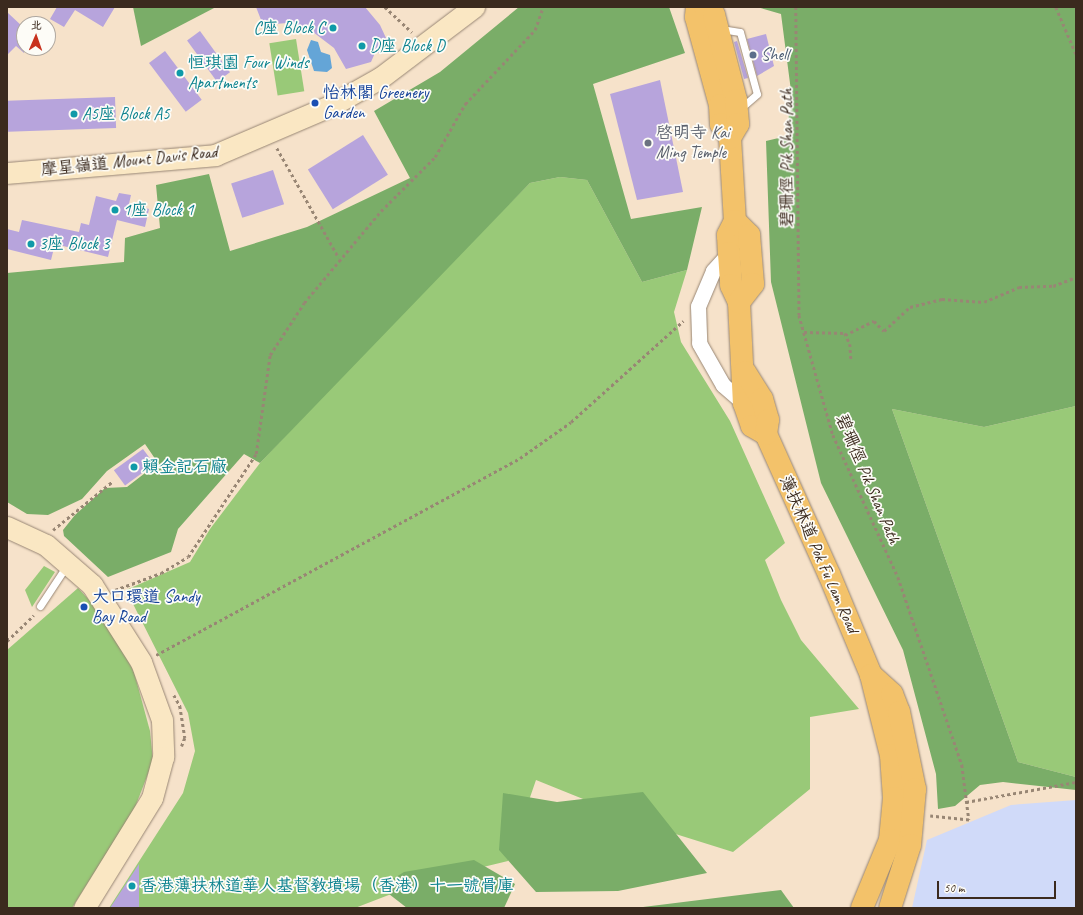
<!DOCTYPE html>
<meta charset="utf-8">
<style>
body{margin:0}
#map{position:relative;width:1083px;height:915px;overflow:hidden;background:#f6e2ca;font-family:Caveat,"LXGW WenKai TC",sans-serif}
div>[style]{position:absolute}
[style*='--x']{left:calc(var(--x)*1px);top:calc(var(--y)*1px);width:calc(var(--w)*1px);rotate:calc(var(--a)*1deg)}
.built>*{inset:0;background:#d0daf9}
.green>*{inset:0;background:#99c978;transform-origin:0 0}
.forest>*{inset:0;background:#7aad68}
.water>*{inset:0;background:#64a5d7}
.building>*{inset:0;background:#b7a4dc;transform-origin:0 0}
.path>*{height:2.5px;margin-top:-1.25px;transform-origin:0;background:repeating-linear-gradient(90deg,#988674 0 3px,transparent 0 6px)}
.roads{filter:drop-shadow(0 0 1px #988674) drop-shadow(0 0 1px #988674)}
.lane>*{height:7px;margin:-3.5px;padding:0 3.5px;transform-origin:3.5px;border-radius:3.5px;background:#fff}
.street>*{height:15px;margin:-7.5px;padding:0 7.5px;transform-origin:7.5px;border-radius:7.5px;background:#fff}
.secondary>*{height:21px;margin:-10.5px;padding:0 10.5px;transform-origin:10.5px;border-radius:10.5px;background:#fae7c3}
.primary>*{height:22px;margin:-11px;padding:0 11px;transform-origin:11px;border-radius:11px;background:#f3c26a}
.dots>*{width:11px;height:11px;translate:-50% -50%;box-sizing:border-box;border:2px solid #fdfcf7;border-radius:50%}
span{translate:-50% -50%;white-space:nowrap;text-align:center;line-height:1.15;-webkit-text-stroke:3.5px #fdfcf7;paint-order:stroke}
.culture-label{font-size:17px;color:#0d838f}
.right{translate:-100% -50%;text-align:right}
.left{translate:0 -50%;text-align:left}
.service-label{font-size:17px;color:#4e5e75}
.transit-label{font-size:17px;color:#164399}
.worship-label{font-size:17px;color:#5b616d}
.street-label{font-size:17px;color:#3b2a1e}
.frame{position:absolute;inset:0;border:8px solid #3b2a1e;pointer-events:none}
.north{position:absolute;left:16px;top:16px;width:40px;height:40px;box-sizing:border-box;background:#fdfcf7;border:1px solid #afa8a0;border-radius:50%;rotate:2deg;font-size:11px;font-weight:700;line-height:16px;text-align:center;color:#3b2a1e}
.north::after{content:'';display:block;margin:auto;width:14px;height:18px;background:#c8321e;clip-path:polygon(50% 0,100% 100%,50% 72%,0 100%)}
.scale{position:absolute;left:937px;top:881px;width:119px;height:18px;box-sizing:border-box;border:2px solid #3b2a1e;border-top:0;padding-left:5px;font-size:12px;line-height:14px;white-space:nowrap;color:#3b2a1e;-webkit-text-stroke:3px #fdfcf7;paint-order:stroke}
</style>
<div id="map">
<div class="built">
<i style="clip-path:polygon(1076px 800px,1076px 908px,912px 908px,927px 840px,1011px 805px)"></i>
</div>
<div class="green">
<i style="left:296px;top:39px;width:53px;height:27px;rotate:81deg"></i>
<i style="clip-path:polygon(560px 177px,587px 180px,642px 282px,687px 270px,674px 312px,681px 342px,730px 421px,785px 543px,765px 560px,781px 600px,801px 640px,859px 709px,810px 717px,810px 789px,733px 852px,650px 826px,536px 780px,508px 861px,425px 881px,355px 908px,109px 908px,183px 793px,195px 751px,188px 713px,126px 590px,190px 562px,210px 529px,260px 463px,386px 329px,530px 183px)"></i>
<i style="clip-path:polygon(1076px 406px,1076px 777px,1018px 762px,892px 409px,984px 427px)"></i>
<i style="clip-path:polygon(44px 566px,55px 572px,32px 607px,25px 590px)"></i>
<i style="clip-path:polygon(78px 588px,104px 616px,134px 672px,150px 731px,153px 761px,134px 810px,72px 908px,7px 908px,7px 650px)"></i>
</div>
<div class="forest">
<i style="clip-path:polygon(133px 7px,216px 7px,141px 46px)"></i>
<i style="clip-path:polygon(519px 7px,669px 7px,685px 53px,593px 84px,631px 219px,702px 207px,687px 270px,642px 282px,587px 180px,560px 177px,530px 183px,260px 463px,244px 454px,178px 529px,171px 552px,108px 577px,64px 536px,63px 530px,75px 515px,105px 488px,127px 487px,158px 463px,145px 444px,107px 471px,82px 499px,48px 515px,27px 514px,7px 502px,7px 273px,124px 262px,125px 238px,160px 228px,156px 185px,209px 174px,230px 251px,307px 227px,410px 178px,374px 111px,440px 72px)"></i>
<i style="clip-path:polygon(757px 7px,1076px 7px,1076px 406px,984px 427px,892px 409px,1018px 762px,1076px 777px,1076px 790px,1003px 782px,980px 785px,955px 806px,938px 809px,936px 774px,903px 650px,821px 483px,771px 282px,766px 141px,787px 136px,791px 91px,781px 14px)"></i>
<i style="clip-path:polygon(643px 792px,707px 873px,618px 891px,536px 892px,499px 850px,503px 793px,557px 802px)"></i>
<i style="clip-path:polygon(474px 860px,515px 884px,504px 908px,407px 908px,380px 887px,404px 872px)"></i>
<i style="clip-path:polygon(781px 890px,794px 908px,635px 908px)"></i>
</div>
<div class="water">
<i style="clip-path:polygon(311px 40px,318px 42px,321px 52px,330px 55px,332px 68px,327px 72px,314px 71px,307px 50px)"></i>
</div>
<div class="building">
<i style="clip-path:polygon(57px 7px,115px 7px,103px 27px,75px 10px,64px 27px,50px 19px)"></i>
<i style="clip-path:polygon(256px 7px,365px 7px,380px 25px,393px 53px,375px 53px,371px 62px,346px 69px,334px 48px,313px 32px,287px 23px,263px 25px)"></i>
<i style="clip-path:polygon(7px 12px,24px 28px,24px 53px,16px 46px,7px 55px)"></i>
<i style="left:200px;top:31px;width:51px;height:16px;rotate:54deg"></i>
<i style="clip-path:polygon(766px 34px,774px 66px,757px 76px,747px 39px)"></i>
<i style="clip-path:polygon(737px 41px,748px 78px,744px 79px,734px 42px)"></i>
<i style="left:165px;top:51px;width:61px;height:20px;rotate:53deg"></i>
<i style="clip-path:polygon(660px 80px,683px 192px,637px 200px,610px 94px)"></i>
<i style="left:115px;top:97px;width:31px;height:108px;rotate:88deg"></i>
<i style="left:363px;top:135px;width:47px;height:65px;rotate:58deg"></i>
<i style="left:273px;top:170px;width:36px;height:44px;rotate:72deg"></i>
<i style="clip-path:polygon(119px 193px,131px 195px,129px 204px,149px 209px,145px 227px,117px 220px,108px 257px,55px 244px,51px 260px,7px 249px,7px 229px,19px 232px,22px 220px,79px 232px,81px 223px,89px 225px,96px 196px,116px 201px)"></i>
<i style="left:143px;top:449px;width:19px;height:36px;rotate:54deg"></i>
<i style="clip-path:polygon(139px 864px,139px 908px,110px 908px)"></i>
</div>
<div class="path">
<i style="--x:385;--y:7;--w:37;--a:43"></i>
<i style="--x:796;--y:7;--w:308;--a:89.4"></i>
<i style="--x:799;--y:315;--w:125;--a:74.2"></i>
<i style="--x:833;--y:435;--w:156;--a:65.4"></i>
<i style="--x:898;--y:577;--w:199;--a:71.2"></i>
<i style="--x:962;--y:765;--w:55;--a:82.7"></i>
<i style="--x:969;--y:820;--w:39;--a:-174"></i>
<i style="--x:1056;--y:7;--w:51;--a:66.9"></i>
<i style="--x:277;--y:148;--w:126;--a:60.6"></i>
<i style="--x:804;--y:332;--w:41;--a:1.4"></i>
<i style="--x:845;--y:333;--w:12;--a:66"></i>
<i style="--x:850;--y:344;--w:15;--a:86"></i>
<i style="--x:845;--y:335;--w:32;--a:-26"></i>
<i style="--x:874;--y:321;--w:14;--a:45"></i>
<i style="--x:884;--y:331;--w:35;--a:-43"></i>
<i style="--x:910;--y:307;--w:33;--a:-14"></i>
<i style="--x:942;--y:299;--w:42;--a:4.1"></i>
<i style="--x:984;--y:302;--w:38;--a:-23"></i>
<i style="--x:1019;--y:287;--w:34;--a:-2"></i>
<i style="--x:1053;--y:286;--w:25;--a:-21"></i>
<i style="--x:53;--y:530;--w:77;--a:-39.2"></i>
<i style="--x:115;--y:590;--w:49;--a:-20.3"></i>
<i style="--x:161;--y:573;--w:31;--a:-31"></i>
<i style="--x:188;--y:557;--w:123;--a:-56.6"></i>
<i style="--x:256;--y:454;--w:100;--a:-82"></i>
<i style="--x:270;--y:355;--w:62;--a:-56.8"></i>
<i style="--x:304;--y:303;--w:120;--a:-50.1"></i>
<i style="--x:381;--y:211;--w:76;--a:-45"></i>
<i style="--x:435;--y:157;--w:61;--a:-60.5"></i>
<i style="--x:465;--y:104;--w:102;--a:-46.6"></i>
<i style="--x:535;--y:30;--w:24;--a:-71"></i>
<i style="--x:7;--y:641;--w:37;--a:-44"></i>
<i style="--x:156;--y:655;--w:414;--a:-28.4"></i>
<i style="--x:520;--y:458;--w:62;--a:-35.2"></i>
<i style="--x:571;--y:422;--w:151;--a:-42"></i>
<i style="--x:174;--y:695;--w:13;--a:61"></i>
<i style="--x:180;--y:706;--w:32;--a:81"></i>
<i style="--x:185;--y:738;--w:9;--a:111"></i>
<i style="--x:966;--y:802;--w:112;--a:-10.3"></i>
</div>
<div class="roads">
<div class="lane">
<i style="--x:721;--y:29;--w:19;--a:9"></i>
<i style="--x:740;--y:32;--w:64;--a:74.7"></i>
<i style="--x:757;--y:94;--w:23;--a:139"></i>
<i style="--x:40;--y:606;--w:49;--a:-56.6"></i>
</div>
<div class="street">
<i style="--x:729;--y:253;--w:24;--a:132"></i>
<i style="--x:713;--y:271;--w:38;--a:113"></i>
<i style="--x:698;--y:306;--w:37;--a:88"></i>
<i style="--x:699;--y:343;--w:48;--a:60.3"></i>
<i style="--x:723;--y:385;--w:28;--a:41"></i>
</div>
<div class="secondary">
<i style="--x:7;--y:173;--w:209;--a:-4.9"></i>
<i style="--x:215;--y:155;--w:127;--a:-23.1"></i>
<i style="--x:332;--y:105;--w:55;--a:-29.4"></i>
<i style="--x:380;--y:78;--w:118;--a:-37.1"></i>
<i style="--x:7;--y:527;--w:43;--a:24.8"></i>
<i style="--x:46;--y:545;--w:61;--a:41"></i>
<i style="--x:92;--y:585;--w:91;--a:57.5"></i>
<i style="--x:141;--y:662;--w:62;--a:70.1"></i>
<i style="--x:162;--y:720;--w:37;--a:88"></i>
<i style="--x:163;--y:757;--w:42;--a:105"></i>
<i style="--x:152;--y:798;--w:129;--a:121.7"></i>
</div>
<div class="primary">
<i style="--x:697;--y:7;--w:10;--a:96"></i>
<i style="--x:696;--y:17;--w:91;--a:74.7"></i>
<i style="--x:720;--y:105;--w:19;--a:87"></i>
<i style="--x:721;--y:124;--w:17;--a:57"></i>
<i style="--x:730;--y:138;--w:83;--a:86.6"></i>
<i style="--x:735;--y:221;--w:16;--a:117"></i>
<i style="--x:728;--y:235;--w:18;--a:87"></i>
<i style="--x:729;--y:253;--w:32;--a:86"></i>
<i style="--x:731;--y:285;--w:19;--a:65"></i>
<i style="--x:739;--y:302;--w:101;--a:87.2"></i>
<i style="--x:744;--y:403;--w:24;--a:71"></i>
<i style="--x:752;--y:426;--w:16;--a:30"></i>
<i style="--x:766;--y:434;--w:154;--a:65.8"></i>
<i style="--x:829;--y:574;--w:109;--a:67.4"></i>
<i style="--x:871;--y:675;--w:82;--a:76"></i>
<i style="--x:891;--y:755;--w:43;--a:86"></i>
<i style="--x:894;--y:798;--w:42;--a:95.4"></i>
<i style="--x:890;--y:840;--w:74;--a:112.4"></i>
<i style="--x:705;--y:7;--w:12;--a:42"></i>
<i style="--x:714;--y:15;--w:88;--a:75.5"></i>
<i style="--x:736;--y:100;--w:24;--a:85"></i>
<i style="--x:738;--y:124;--w:16;--a:120"></i>
<i style="--x:735;--y:221;--w:20;--a:45"></i>
<i style="--x:749;--y:235;--w:49;--a:85.3"></i>
<i style="--x:753;--y:284;--w:23;--a:128"></i>
<i style="--x:745;--y:372;--w:32;--a:58"></i>
<i style="--x:762;--y:399;--w:22;--a:74"></i>
<i style="--x:768;--y:420;--w:14;--a:98"></i>
<i style="--x:871;--y:675;--w:28;--a:42"></i>
<i style="--x:892;--y:694;--w:19;--a:69"></i>
<i style="--x:899;--y:712;--w:79;--a:78.3"></i>
<i style="--x:915;--y:789;--w:56;--a:95.1"></i>
<i style="--x:910;--y:845;--w:66;--a:107.6"></i>
</div>
</div>
<div class="dots">
<i style="left:333px;top:28px;background:#0f9aa8"></i>
<i style="left:362px;top:46px;background:#0f9aa8"></i>
<i style="left:753px;top:55px;background:#5c6f8a"></i>
<i style="left:180px;top:73px;background:#0f9aa8"></i>
<i style="left:315px;top:103px;background:#1a4fb4"></i>
<i style="left:74px;top:114px;background:#0f9aa8"></i>
<i style="left:648px;top:143px;background:#6b7280"></i>
<i style="left:115px;top:210px;background:#0f9aa8"></i>
<i style="left:31px;top:244px;background:#0f9aa8"></i>
<i style="left:134px;top:467px;background:#0f9aa8"></i>
<i style="left:84px;top:607px;background:#1a4fb4"></i>
<i style="left:132px;top:886px;background:#0f9aa8"></i>
</div>
<div class="culture-label">
<span class="right" style="left:325px;top:28px">C座 Block C</span>
<span class="left" style="left:370px;top:46px">D座 Block D</span>
<span class="left" style="left:188px;top:73px">恒琪園 Four Winds<br>Apartments</span>
<span class="left" style="left:82px;top:114px">A5座 Block A5</span>
<span class="left" style="left:123px;top:210px">1座 Block 1</span>
<span class="left" style="left:39px;top:244px">3座 Block 3</span>
<span class="left" style="left:142px;top:467px">賴金記石廠</span>
<span class="left" style="left:140px;top:886px">香港薄扶林道華人基督教墳場（香港）十一號骨庫</span>
</div>
<div class="service-label">
<span class="left" style="left:761px;top:55px">Shell</span>
</div>
<div class="transit-label">
<span class="left" style="left:323px;top:103px">怡林閣 Greenery<br>Garden</span>
<span class="left" style="left:92px;top:607px">大口環道 Sandy<br>Bay Road</span>
</div>
<div class="worship-label">
<span class="left" style="left:656px;top:143px">啓明寺 Kai<br>Ming Temple</span>
</div>
<div class="street-label">
<span style="left:787px;top:158px;rotate:-90deg">碧珊徑 Pik Shan Path</span>
<span style="left:129px;top:161px;rotate:-6deg">摩星嶺道 Mount Davis Road</span>
<span style="left:868px;top:479px;rotate:67deg">碧珊徑 Pik Shan Path</span>
<span style="left:819px;top:554px;rotate:66deg">薄扶林道 Pok Fu Lam Road</span>
</div>
<div class="frame"></div>
<div class="north">北</div>
<div class="scale">50 m</div>
</div>
